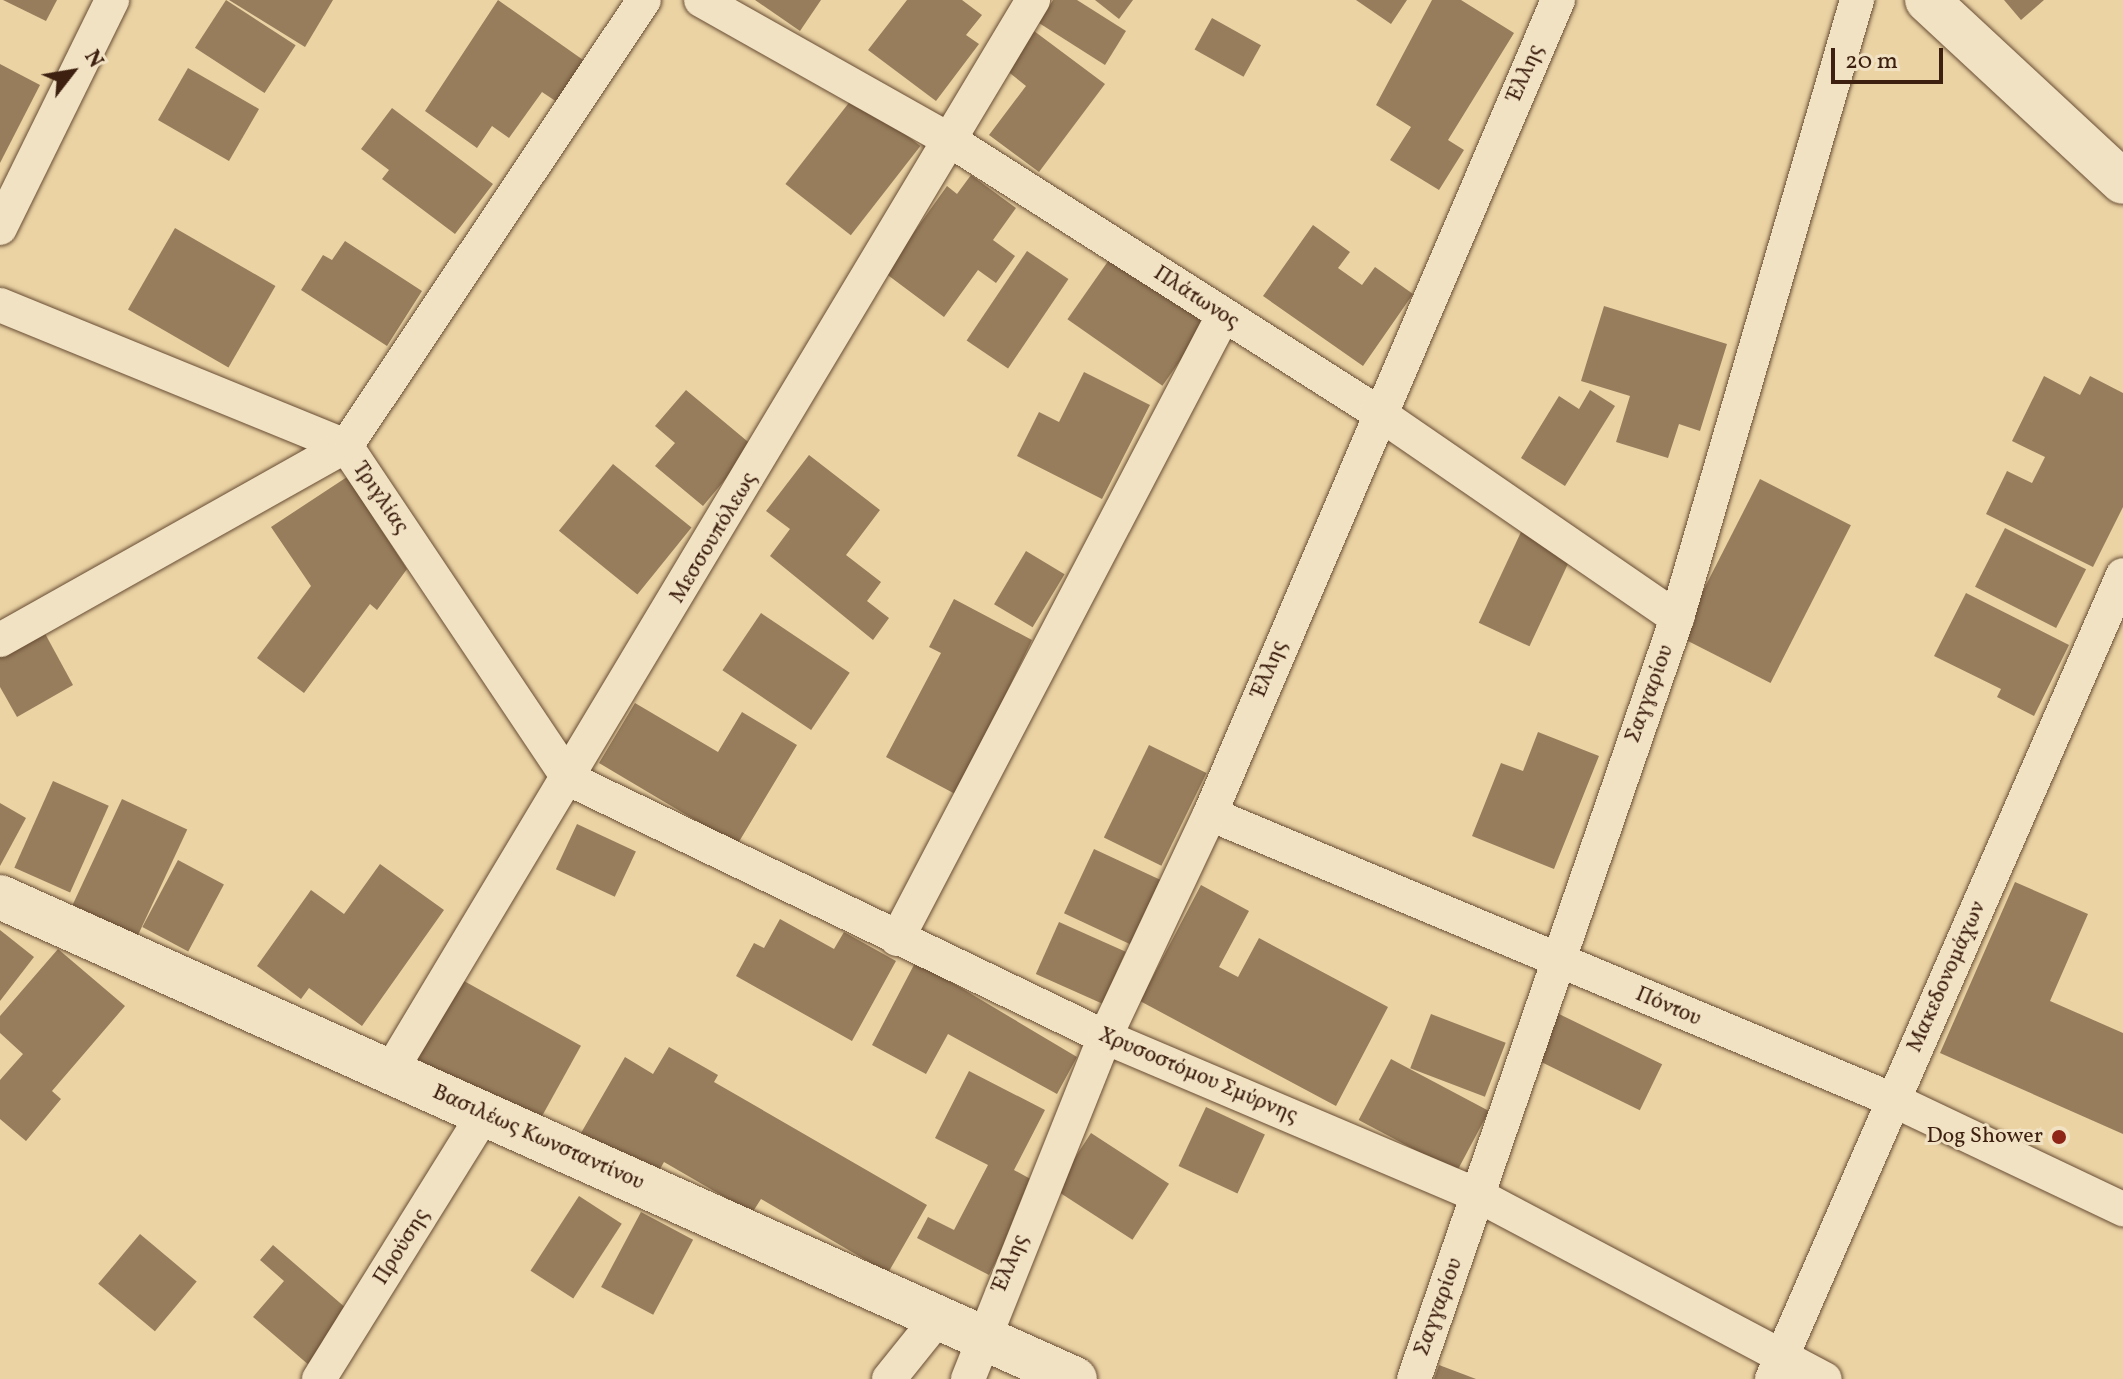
<!DOCTYPE html>
<meta charset="utf-8">
<style>
body{margin:0}
#map{position:relative;width:2123px;height:1379px;overflow:hidden;background:#ebd3a4;font-family:Vollkorn,serif}
div>[style]{position:absolute}
[style*='--x']{left:calc(var(--x)*1px);top:calc(var(--y)*1px);width:calc(var(--w)*1px);rotate:calc(var(--a)*1deg)}
.building>*{inset:0;background:#977d5c;transform-origin:0 0}
.roads{filter:drop-shadow(0 0 2px #684d34) drop-shadow(0 0 2px #684d34)}
.minor>*{height:34px;margin:-17px;padding:0 17px;transform-origin:17px;border-radius:17px;background:#f2e2c4}
.tertiary>*{height:44px;margin:-22px;padding:0 22px;transform-origin:22px;border-radius:22px;background:#f2e2c4}
.dots>*{width:22px;height:22px;translate:-50% -50%;box-sizing:border-box;border:4px solid #f2e2c4;border-radius:50%}
span{translate:-50% -50%;white-space:nowrap;text-align:center;line-height:1.15;-webkit-text-stroke:6px #f2e2c4;paint-order:stroke}
.street-label{font-size:22px;color:#3d200f}
.poi-label{font-size:22px;color:#3d200f}
.right{translate:-100% -50%;text-align:right}
.north{position:absolute;left:32px;top:32px;width:80px;height:80px;-webkit-text-stroke:6px #f2e2c4;paint-order:stroke;rotate:59deg;font-size:22px;font-weight:700;line-height:32px;text-align:center;color:#3d200f}
.north::after{content:'';display:block;margin:auto;width:28px;height:36px;background:#3d200f;clip-path:polygon(50% 0,100% 100%,50% 72%,0 100%)}
.scale{position:absolute;left:1831px;top:48px;width:112px;height:36px;box-sizing:border-box;border:4px solid #3d200f;border-top:0;padding-left:10px;font-size:24px;line-height:28px;white-space:nowrap;color:#3d200f;-webkit-text-stroke:6px #f2e2c4;paint-order:stroke}
</style>
<div id="map">
<div class="building">
<i style="clip-path:polygon(3px 0,57px 0,46px 21px)"></i>
<i style="left:226px;top:0;width:83px;height:57px;rotate:33deg"></i>
<i style="clip-path:polygon(229px 0,333px 0,305px 47px)"></i>
<i style="clip-path:polygon(498px 0,586px 62px,557px 102px,542px 92px,509px 138px,492px 126px,477px 148px,425px 111px)"></i>
<i style="clip-path:polygon(755px 0,821px 0,800px 31px)"></i>
<i style="clip-path:polygon(907px 0,962px 0,982px 15px,966px 35px,979px 44px,936px 101px,868px 50px)"></i>
<i style="clip-path:polygon(1053px 0,1077px 0,1126px 31px,1105px 65px,1039px 23px)"></i>
<i style="clip-path:polygon(1095px 0,1133px 0,1119px 19px)"></i>
<i style="clip-path:polygon(1356px 0,1407px 0,1391px 24px)"></i>
<i style="clip-path:polygon(1432px 0,1461px 0,1514px 33px,1448px 140px,1464px 150px,1439px 190px,1390px 160px,1411px 127px,1376px 105px)"></i>
<i style="clip-path:polygon(2004px 0,2044px 0,2021px 20px)"></i>
<i style="left:1212px;top:18px;width:56px;height:36px;rotate:29deg"></i>
<i style="clip-path:polygon(1034px 31px,1105px 84px,1039px 172px,989px 135px,1026px 86px,1006px 70px)"></i>
<i style="clip-path:polygon(0 64px,40px 85px,0 163px)"></i>
<i style="left:188px;top:68px;width:82px;height:60px;rotate:30deg"></i>
<i style="left:855px;top:95px;width:83px;height:113px;rotate:38deg"></i>
<i style="clip-path:polygon(392px 108px,493px 184px,455px 234px,382px 179px,389px 170px,361px 149px)"></i>
<i style="clip-path:polygon(971px 175px,1016px 208px,993px 240px,1015px 256px,996px 283px,978px 270px,944px 317px,885px 273px,947px 186px,957px 194px)"></i>
<i style="clip-path:polygon(1313px 225px,1350px 252px,1338px 268px,1362px 285px,1375px 267px,1413px 294px,1363px 366px,1263px 296px)"></i>
<i style="left:175px;top:228px;width:116px;height:94px;rotate:30deg"></i>
<i style="clip-path:polygon(345px 241px,422px 291px,387px 346px,301px 290px,323px 255px,332px 260px)"></i>
<i style="left:1027px;top:251px;width:50px;height:108px;rotate:34deg"></i>
<i style="left:1111px;top:257px;width:116px;height:76px;rotate:35deg"></i>
<i style="clip-path:polygon(1604px 306px,1727px 344px,1700px 431px,1679px 424px,1668px 458px,1616px 442px,1630px 396px,1581px 381px)"></i>
<i style="clip-path:polygon(1084px 372px,1150px 405px,1102px 499px,1017px 456px,1039px 412px,1059px 422px)"></i>
<i style="clip-path:polygon(2044px 376px,2080px 395px,2090px 376px,2123px 393px,2123px 507px,2093px 567px,1986px 514px,2007px 471px,2032px 483px,2045px 457px,2012px 441px)"></i>
<i style="clip-path:polygon(686px 390px,753px 446px,703px 506px,655px 466px,675px 443px,655px 426px)"></i>
<i style="clip-path:polygon(1590px 390px,1615px 406px,1565px 486px,1521px 458px,1559px 396px,1579px 409px)"></i>
<i style="clip-path:polygon(809px 455px,880px 510px,846px 555px,881px 582px,867px 601px,889px 618px,873px 640px,770px 556px,790px 529px,766px 511px)"></i>
<i style="left:613px;top:464px;width:101px;height:86px;rotate:39deg"></i>
<i style="clip-path:polygon(347px 477px,407px 569px,377px 610px,370px 604px,304px 693px,257px 658px,311px 586px,271px 527px)"></i>
<i style="left:1760px;top:479px;width:102px;height:177px;rotate:27deg"></i>
<i style="left:2005px;top:528px;width:91px;height:66px;rotate:27deg"></i>
<i style="left:1521px;top:532px;width:56px;height:100px;rotate:25deg"></i>
<i style="left:1026px;top:551px;width:45px;height:62px;rotate:31deg"></i>
<i style="clip-path:polygon(1966px 593px,2069px 645px,2034px 716px,1997px 697px,2001px 689px,1934px 656px)"></i>
<i style="clip-path:polygon(954px 599px,1032px 640px,957px 795px,886px 757px,941px 653px,929px 647px)"></i>
<i style="left:761px;top:613px;width:107px;height:69px;rotate:34deg"></i>
<i style="clip-path:polygon(42px 628px,73px 685px,17px 717px,0 687px,0 652px)"></i>
<i style="clip-path:polygon(635px 703px,718px 752px,742px 712px,797px 745px,737px 845px,599px 763px)"></i>
<i style="clip-path:polygon(1538px 732px,1599px 756px,1554px 869px,1472px 836px,1501px 763px,1523px 771px)"></i>
<i style="left:1149px;top:745px;width:64px;height:103px;rotate:26deg"></i>
<i style="left:53px;top:781px;width:61px;height:95px;rotate:24deg"></i>
<i style="left:122px;top:799px;width:72px;height:117px;rotate:25deg"></i>
<i style="clip-path:polygon(0 803px,26px 818px,0 866px)"></i>
<i style="left:577px;top:824px;width:65px;height:50px;rotate:25deg"></i>
<i style="left:1094px;top:849px;width:73px;height:71px;rotate:25deg"></i>
<i style="left:178px;top:860px;width:52px;height:76px;rotate:28deg"></i>
<i style="clip-path:polygon(380px 864px,444px 910px,362px 1026px,309px 988px,301px 999px,257px 966px,311px 890px,344px 914px)"></i>
<i style="clip-path:polygon(2015px 882px,2088px 914px,2050px 1001px,2123px 1033px,2123px 1134px,1940px 1053px)"></i>
<i style="clip-path:polygon(1201px 885px,1249px 911px,1219px 967px,1238px 977px,1259px 938px,1388px 1007px,1336px 1106px,1140px 1001px)"></i>
<i style="clip-path:polygon(780px 919px,834px 949px,844px 932px,896px 961px,852px 1041px,736px 976px,754px 943px,764px 948px)"></i>
<i style="left:1059px;top:922px;width:73px;height:57px;rotate:24deg"></i>
<i style="clip-path:polygon(0 930px,34px 957px,0 1001px)"></i>
<i style="clip-path:polygon(58px 949px,125px 1006px,52px 1091px,61px 1099px,26px 1141px,0 1119px,0 1080px,23px 1054px,0 1033px,0 1016px)"></i>
<i style="clip-path:polygon(916px 961px,1077px 1057px,1057px 1094px,948px 1034px,926px 1074px,872px 1045px)"></i>
<i style="left:455px;top:976px;width:144px;height:91px;rotate:29deg"></i>
<i style="left:1557px;top:1013px;width:117px;height:51px;rotate:26deg"></i>
<i style="left:1431px;top:1014px;width:80px;height:58px;rotate:21deg"></i>
<i style="clip-path:polygon(669px 1047px,718px 1075px,714px 1082px,927px 1205px,888px 1273px,761px 1199px,752px 1213px,664px 1162px,656px 1176px,581px 1133px,625px 1057px,653px 1074px)"></i>
<i style="left:1391px;top:1059px;width:111px;height:69px;rotate:28deg"></i>
<i style="clip-path:polygon(969px 1071px,1045px 1110px,1014px 1170px,1036px 1182px,989px 1275px,917px 1238px,928px 1217px,954px 1230px,988px 1165px,935px 1138px)"></i>
<i style="left:1206px;top:1107px;width:65px;height:65px;rotate:25deg"></i>
<i style="left:1091px;top:1133px;width:93px;height:67px;rotate:33deg"></i>
<i style="left:579px;top:1196px;width:51px;height:89px;rotate:33deg"></i>
<i style="left:641px;top:1212px;width:59px;height:85px;rotate:28deg"></i>
<i style="left:140px;top:1234px;width:74px;height:65px;rotate:40deg"></i>
<i style="clip-path:polygon(273px 1245px,354px 1315px,310px 1366px,253px 1317px,284px 1281px,260px 1260px)"></i>
<i style="clip-path:polygon(1439px 1365px,1476px 1379px,1434px 1379px)"></i>
</div>
<div class="roads">
<div class="minor">
<i style="--x:701;--y:0;--w:283;--a:29.4"></i>
<i style="--x:948;--y:139;--w:508;--a:32.47"></i>
<i style="--x:1377;--y:412;--w:364;--a:34.5"></i>
<i style="--x:0;--y:228;--w:254;--a:-63.8"></i>
<i style="--x:0;--y:305;--w:374;--a:22.2"></i>
<i style="--x:346;--y:446;--w:401;--a:56.2"></i>
<i style="--x:569;--y:779;--w:595;--a:25.7"></i>
<i style="--x:1105;--y:1037;--w:406;--a:23"></i>
<i style="--x:1479;--y:1196;--w:391;--a:27.9"></i>
<i style="--x:0;--y:640;--w:397;--a:-29.3"></i>
<i style="--x:346;--y:446;--w:536;--a:-56.25"></i>
<i style="--x:1210;--y:814;--w:740;--a:22.72"></i>
<i style="--x:1893;--y:1100;--w:255;--a:25.4"></i>
<i style="--x:897;--y:939;--w:703;--a:-62.38"></i>
<i style="--x:390;--y:1072;--w:1250;--a:-59.04"></i>
<i style="--x:319;--y:1379;--w:312;--a:-58.1"></i>
<i style="--x:889;--y:1379;--w:78;--a:-51.2"></i>
<i style="--x:968;--y:1379;--w:368;--a:-68.2"></i>
<i style="--x:1105;--y:1037;--w:246;--a:-64.8"></i>
<i style="--x:1210;--y:814;--w:885;--a:-66.85"></i>
<i style="--x:1414;--y:1379;--w:805;--a:-70.93"></i>
<i style="--x:1677;--y:618;--w:644;--a:-73.76"></i>
<i style="--x:1772;--y:1379;--w:877;--a:-66.42"></i>
</div>
<div class="tertiary">
<i style="--x:1927;--y:0;--w:267;--a:42.9"></i>
<i style="--x:0;--y:897;--w:1178;--a:24.15"></i>
</div>
</div>
<div class="dots">
<i style="left:2059px;top:1137px;background:#8f2418"></i>
</div>
<div class="street-label">
<span style="left:1526px;top:73px;rotate:-66deg">Έλλης</span>
<span style="left:1196px;top:298px;rotate:33deg">Πλάτωνος</span>
<span style="left:380px;top:498px;rotate:56deg">Τριγλίας</span>
<span style="left:714px;top:538px;rotate:-59deg">Μεσσουπόλεως</span>
<span style="left:1270px;top:669px;rotate:-67deg">Έλλης</span>
<span style="left:1650px;top:694px;rotate:-70deg">Σαγγαρίου</span>
<span style="left:1947px;top:977px;rotate:-66deg">Μακεδονομάχων</span>
<span style="left:1668px;top:1007px;rotate:23deg">Πόντου</span>
<span style="left:1198px;top:1076px;rotate:23deg">Χρυσοστόμου Σμύρνης</span>
<span style="left:538px;top:1138px;rotate:24deg">Βασιλέως Κωνσταντίνου</span>
<span style="left:402px;top:1247px;rotate:-58deg">Προύσης</span>
<span style="left:1011px;top:1263px;rotate:-67deg">Έλλης</span>
<span style="left:1439px;top:1307px;rotate:-70deg">Σαγγαρίου</span>
</div>
<div class="poi-label">
<span class="right" style="left:2043px;top:1137px">Dog Shower</span>
</div>
<div class="north">N</div>
<div class="scale">20 m</div>
</div>
